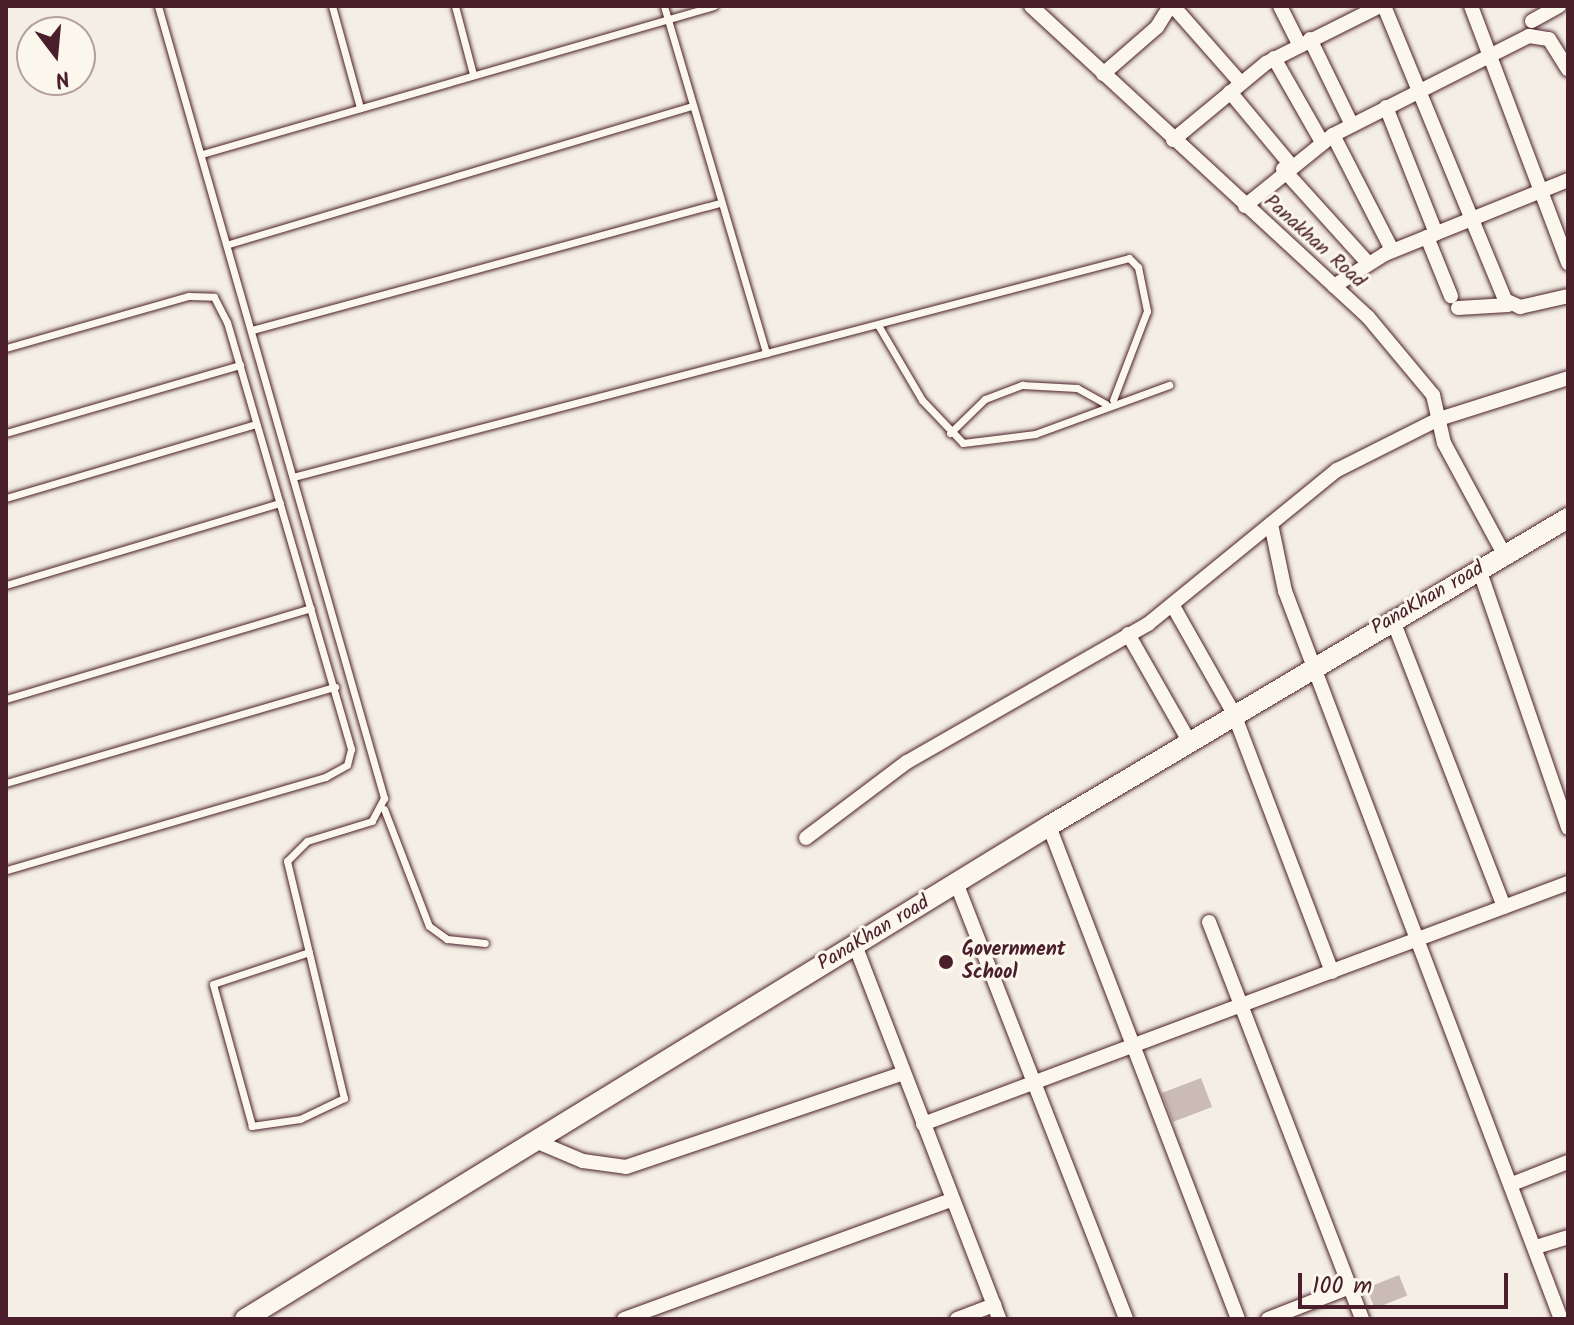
<!DOCTYPE html>
<style>
body{margin:0}
#map{position:relative;width:1574px;height:1325px;overflow:hidden;background:#f4eee4;font-family:Kalam,sans-serif}
div>[style]{position:absolute}
[style*='--x']{left:calc(var(--x)*1px);top:calc(var(--y)*1px);width:calc(var(--w)*1px);rotate:calc(var(--a)*1deg)}
.building>*{inset:0;background:#cabbb6;transform-origin:0 0}
.roads{filter:drop-shadow(0 0 2px #4a1f2b) drop-shadow(0 0 2px #4a1f2b)}
.lane>*{height:7px;margin:-3.5px;padding:0 3.5px;transform-origin:3.5px;border-radius:3.5px;background:#fbf7ec}
.street>*{height:14px;margin:-7px;padding:0 7px;transform-origin:7px;border-radius:7px;background:#fbf7ec}
.secondary>*{height:20px;margin:-10px;padding:0 10px;transform-origin:10px;border-radius:10px;background:#fbf7ec}
.dots>*{width:22px;height:22px;translate:-50% -50%;box-sizing:border-box;border:4px solid #fbf7ec;border-radius:50%}
span{translate:-50% -50%;white-space:nowrap;text-align:center;line-height:1.15;-webkit-text-stroke:6px #fbf7ec;paint-order:stroke}
.street-label{font-size:20px;color:#4a1f2b}
.poi-label{font-size:20px;color:#4a1f2b;font-weight:700}
.left{translate:0 -50%;text-align:left}
.frame{position:absolute;inset:0;border:8px solid #4a1f2b;pointer-events:none}
.north{position:absolute;left:16px;top:16px;width:80px;height:80px;box-sizing:border-box;background:#fbf7ec;border:2px solid #b4a19f;border-radius:50%;rotate:164deg;font-size:22px;font-weight:700;line-height:32px;text-align:center;color:#4a1f2b}
.north::after{content:'';display:block;margin:auto;width:28px;height:36px;background:#4a1f2b;clip-path:polygon(50% 0,100% 100%,50% 72%,0 100%)}
.scale{position:absolute;left:1298px;top:1273px;width:210px;height:36px;box-sizing:border-box;border:4px solid #4a1f2b;border-top:0;padding-left:10px;font-size:24px;line-height:28px;white-space:nowrap;color:#4a1f2b;-webkit-text-stroke:6px #fbf7ec;paint-order:stroke}
</style>
<div id="map">
<div class="building">
<i style="left:1201px;top:1078px;width:31px;height:42px;rotate:69deg"></i>
<i style="left:1399px;top:1275px;width:22px;height:35px;rotate:68deg"></i>
</div>
<div class="roads">
<div class="lane">
<i style="--x:158;--y:6;--w:824;--a:74.07"></i>
<i style="--x:384;--y:798;--w:26;--a:118"></i>
<i style="--x:372;--y:821;--w:68;--a:162.9"></i>
<i style="--x:307;--y:841;--w:28;--a:135"></i>
<i style="--x:287;--y:861;--w:244;--a:76.5"></i>
<i style="--x:344;--y:1098;--w:49;--a:154.5"></i>
<i style="--x:300;--y:1119;--w:49;--a:171.7"></i>
<i style="--x:252;--y:1126;--w:147;--a:-105.4"></i>
<i style="--x:213;--y:984;--w:101;--a:-18.4"></i>
<i style="--x:332;--y:6;--w:106;--a:74.6"></i>
<i style="--x:455;--y:6;--w:70;--a:75.2"></i>
<i style="--x:664;--y:6;--w:362;--a:73.6"></i>
<i style="--x:202;--y:154;--w:533;--a:-16.12"></i>
<i style="--x:229;--y:244;--w:483;--a:-16.6"></i>
<i style="--x:878;--y:325;--w:87;--a:59.6"></i>
<i style="--x:922;--y:400;--w:59;--a:46.4"></i>
<i style="--x:963;--y:443;--w:73;--a:-7.1"></i>
<i style="--x:1035;--y:434;--w:143;--a:-20.1"></i>
<i style="--x:252;--y:330;--w:485;--a:-15.2"></i>
<i style="--x:6;--y:348;--w:190;--a:-15.9"></i>
<i style="--x:189;--y:296;--w:25;--a:2"></i>
<i style="--x:214;--y:297;--w:28;--a:63"></i>
<i style="--x:227;--y:322;--w:445;--a:73.8"></i>
<i style="--x:351;--y:749;--w:16;--a:104"></i>
<i style="--x:347;--y:765;--w:25;--a:151"></i>
<i style="--x:325;--y:777;--w:332;--a:163.7"></i>
<i style="--x:6;--y:433;--w:244;--a:-16.2"></i>
<i style="--x:950;--y:433;--w:49;--a:-44.2"></i>
<i style="--x:985;--y:399;--w:40;--a:-21"></i>
<i style="--x:1022;--y:385;--w:55;--a:3.1"></i>
<i style="--x:1077;--y:388;--w:33;--a:29"></i>
<i style="--x:293;--y:477;--w:864;--a:-14.68"></i>
<i style="--x:1129;--y:258;--w:13;--a:45"></i>
<i style="--x:1138;--y:267;--w:45;--a:78.4"></i>
<i style="--x:1147;--y:311;--w:95;--a:110.9"></i>
<i style="--x:6;--y:498;--w:261;--a:-16.5"></i>
<i style="--x:6;--y:585;--w:286;--a:-16.7"></i>
<i style="--x:6;--y:699;--w:318;--a:-16.6"></i>
<i style="--x:6;--y:783;--w:343;--a:-16.3"></i>
<i style="--x:384;--y:809;--w:125;--a:69"></i>
<i style="--x:429;--y:926;--w:22;--a:36"></i>
<i style="--x:447;--y:939;--w:38;--a:6"></i>
</div>
<div class="street">
<i style="--x:1031;--y:6;--w:459;--a:42.7"></i>
<i style="--x:1368;--y:317;--w:102;--a:50.2"></i>
<i style="--x:1433;--y:395;--w:49;--a:77.1"></i>
<i style="--x:1444;--y:443;--w:126;--a:61.6"></i>
<i style="--x:1173;--y:6;--w:103;--a:48.6"></i>
<i style="--x:1280;--y:6;--w:42;--a:63.4"></i>
<i style="--x:1384;--y:6;--w:318;--a:67.6"></i>
<i style="--x:1505;--y:300;--w:17;--a:25"></i>
<i style="--x:1520;--y:307;--w:49;--a:-12.9"></i>
<i style="--x:1471;--y:6;--w:275;--a:69.3"></i>
<i style="--x:1532;--y:21;--w:31;--a:-29"></i>
<i style="--x:1310;--y:39;--w:96;--a:64"></i>
<i style="--x:1274;--y:58;--w:97;--a:60.3"></i>
<i style="--x:1103;--y:74;--w:72;--a:-41"></i>
<i style="--x:1157;--y:27;--w:25;--a:-58"></i>
<i style="--x:1230;--y:92;--w:94;--a:50.2"></i>
<i style="--x:1386;--y:107;--w:136;--a:68.4"></i>
<i style="--x:1333;--y:135;--w:129;--a:62.8"></i>
<i style="--x:1173;--y:140;--w:121;--a:-39.6"></i>
<i style="--x:1266;--y:63;--w:127;--a:-26.6"></i>
<i style="--x:1283;--y:169;--w:125;--a:47.9"></i>
<i style="--x:1245;--y:206;--w:113;--a:-38.9"></i>
<i style="--x:1333;--y:135;--w:220;--a:-26.8"></i>
<i style="--x:1529;--y:36;--w:20;--a:9"></i>
<i style="--x:1549;--y:39;--w:36;--a:58"></i>
<i style="--x:1427;--y:237;--w:64;--a:67.9"></i>
<i style="--x:1334;--y:286;--w:60;--a:-32.1"></i>
<i style="--x:1385;--y:254;--w:197;--a:-22"></i>
<i style="--x:1458;--y:308;--w:50;--a:-3.4"></i>
<i style="--x:1271;--y:524;--w:68;--a:78.2"></i>
<i style="--x:1285;--y:591;--w:779;--a:69.24"></i>
<i style="--x:1479;--y:569;--w:274;--a:71"></i>
<i style="--x:1173;--y:606;--w:124;--a:60.5"></i>
<i style="--x:1234;--y:714;--w:276;--a:69.2"></i>
<i style="--x:1392;--y:618;--w:310;--a:68.8"></i>
<i style="--x:1128;--y:634;--w:123;--a:60.3"></i>
<i style="--x:1049;--y:826;--w:528;--a:69.02"></i>
<i style="--x:806;--y:838;--w:126;--a:-37"></i>
<i style="--x:907;--y:762;--w:278;--a:-29.8"></i>
<i style="--x:1148;--y:624;--w:244;--a:-39.2"></i>
<i style="--x:1337;--y:470;--w:114;--a:-26.6"></i>
<i style="--x:1439;--y:419;--w:135;--a:-17.6"></i>
<i style="--x:957;--y:885;--w:466;--a:68.7"></i>
<i style="--x:1209;--y:922;--w:425;--a:68.9"></i>
<i style="--x:855;--y:945;--w:401;--a:68.9"></i>
<i style="--x:923;--y:1124;--w:689;--a:-20.49"></i>
<i style="--x:533;--y:1140;--w:54;--a:22.8"></i>
<i style="--x:583;--y:1161;--w:43;--a:7.9"></i>
<i style="--x:626;--y:1167;--w:293;--a:-18.7"></i>
<i style="--x:1512;--y:1184;--w:60;--a:-21.4"></i>
<i style="--x:1536;--y:1247;--w:34;--a:-17"></i>
<i style="--x:624;--y:1319;--w:348;--a:-20"></i>
<i style="--x:957;--y:1319;--w:40;--a:-21"></i>
<i style="--x:1268;--y:1319;--w:88;--a:-21.3"></i>
</div>
<div class="secondary">
<i style="--x:245;--y:1319;--w:943;--a:-31.52"></i>
<i style="--x:1049;--y:826;--w:604;--a:-30.69"></i>
</div>
</div>
<div class="dots">
<i style="left:946px;top:962px;background:#4a1f2b"></i>
</div>
<div class="street-label">
<span style="left:1314px;top:242px;rotate:42deg">Panakhan Road</span>
<span style="left:1428px;top:599px;rotate:-30deg">PanaKhan road</span>
<span style="left:874px;top:934px;rotate:-31deg">PanaKhan road</span>
</div>
<div class="poi-label">
<span class="left" style="left:962px;top:962px">Government<br>School</span>
</div>
<div class="frame"></div>
<div class="north">N</div>
<div class="scale">100 m</div>
</div>
